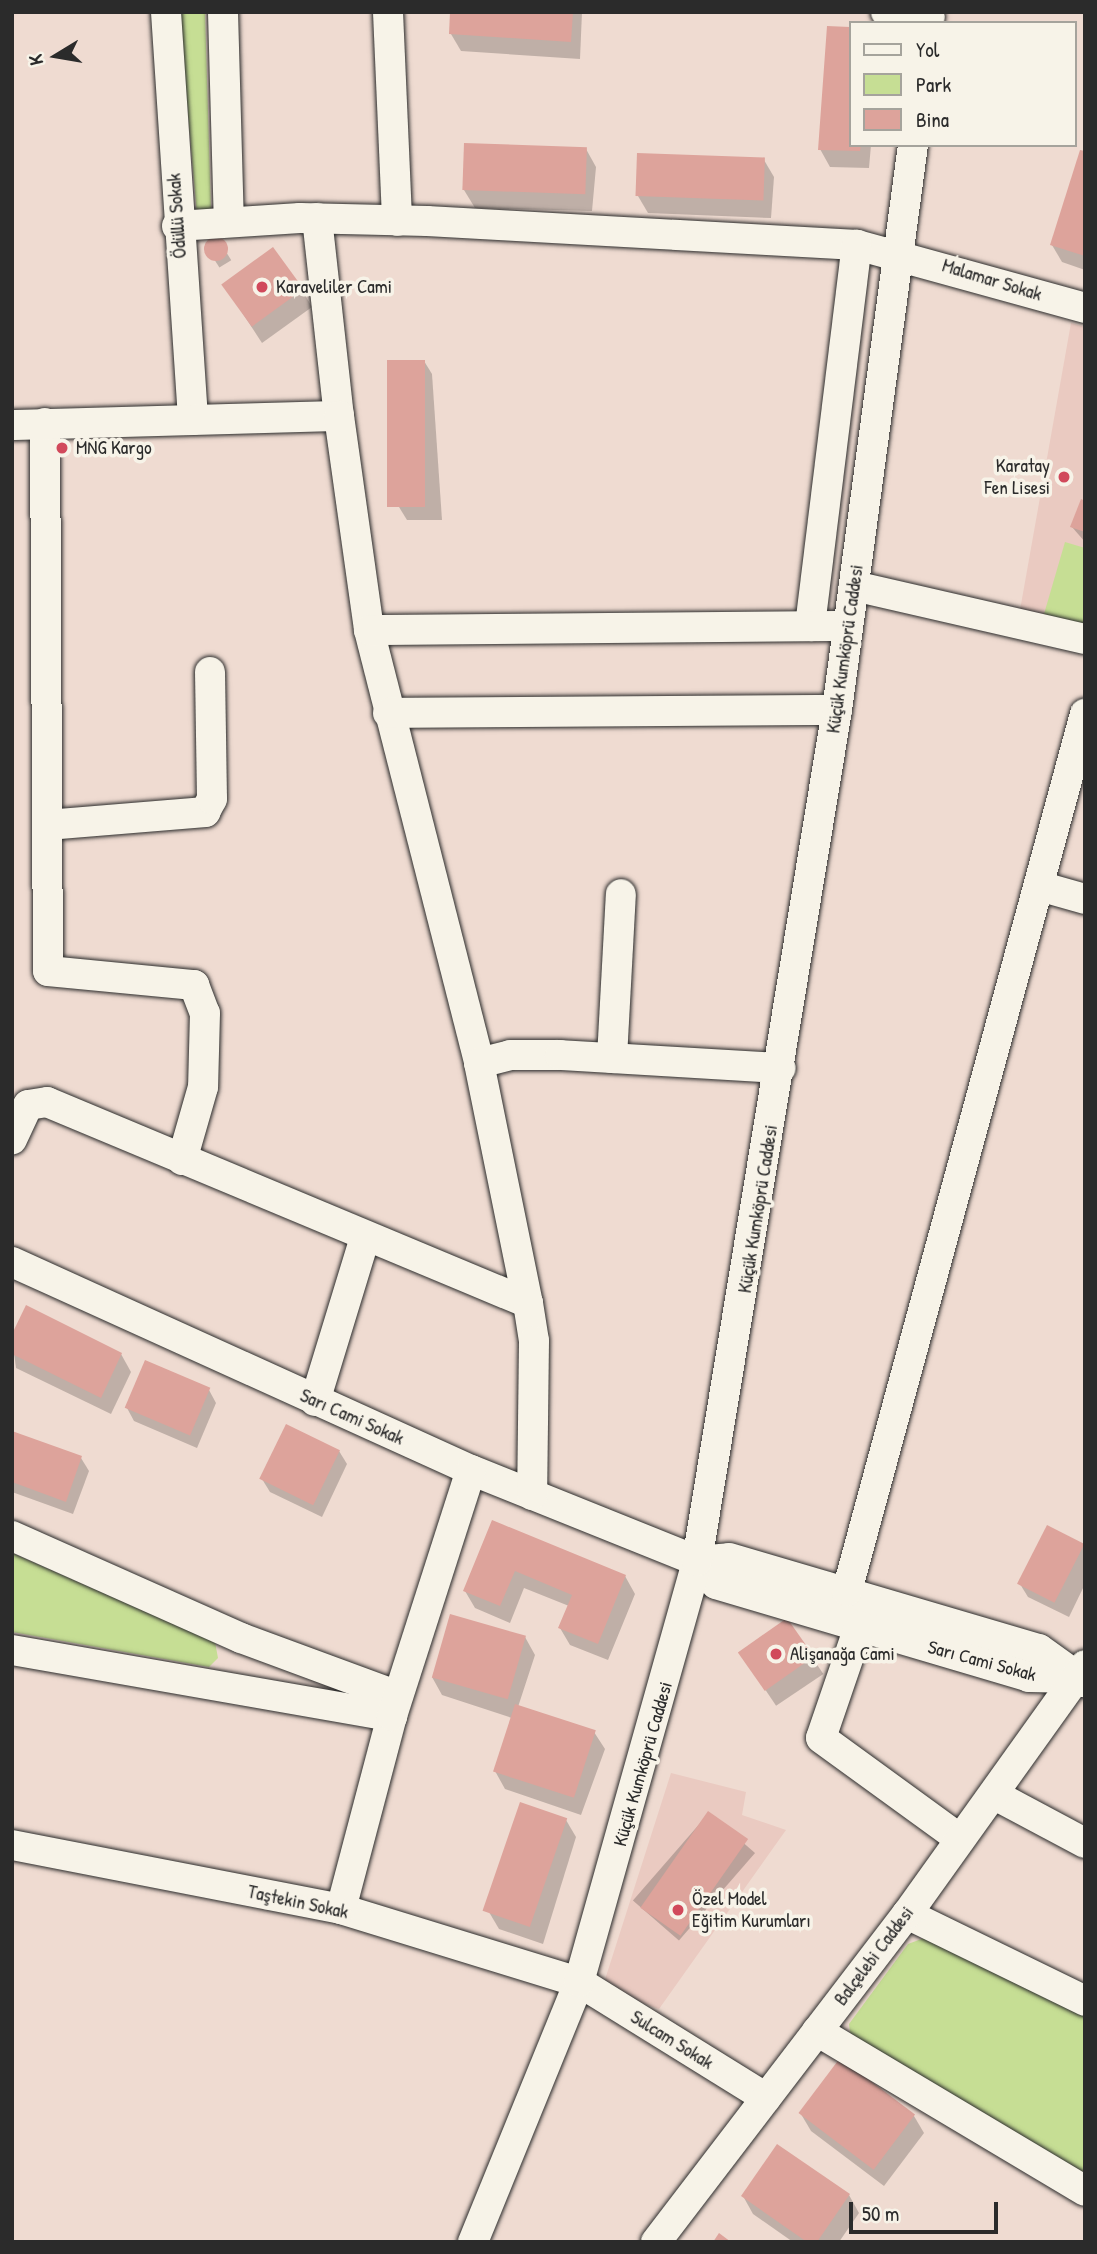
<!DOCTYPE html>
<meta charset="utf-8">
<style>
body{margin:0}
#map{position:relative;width:1097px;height:2254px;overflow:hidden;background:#efdbd1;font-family:"Patrick Hand",sans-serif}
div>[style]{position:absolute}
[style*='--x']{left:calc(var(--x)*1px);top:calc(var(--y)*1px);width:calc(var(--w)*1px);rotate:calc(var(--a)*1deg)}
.built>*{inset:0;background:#eacac1}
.green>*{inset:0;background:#c6de94}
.shadow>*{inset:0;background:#0003;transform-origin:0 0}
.building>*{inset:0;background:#dda39b;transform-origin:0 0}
.round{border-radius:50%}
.roads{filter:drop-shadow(0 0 2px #2b2b2b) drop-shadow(0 0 2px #2b2b2b)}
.minor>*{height:30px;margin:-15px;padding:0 15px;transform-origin:15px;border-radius:15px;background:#f7f3e8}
.dots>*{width:19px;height:19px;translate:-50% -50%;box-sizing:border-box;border:4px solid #f7f3e8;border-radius:50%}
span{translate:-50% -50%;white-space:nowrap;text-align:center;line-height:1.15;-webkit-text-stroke:7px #f7f3e8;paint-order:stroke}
.street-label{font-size:19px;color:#2b2b2b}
.poi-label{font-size:19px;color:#2b2b2b}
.left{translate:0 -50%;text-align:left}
.right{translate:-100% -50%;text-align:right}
.frame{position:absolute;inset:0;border:14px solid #2b2b2b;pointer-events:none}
.legend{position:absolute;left:849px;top:21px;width:228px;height:126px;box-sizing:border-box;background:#f7f3e8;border:2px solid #a5a39c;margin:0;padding:9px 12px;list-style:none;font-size:21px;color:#2b2b2b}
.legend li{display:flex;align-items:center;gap:14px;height:35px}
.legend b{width:35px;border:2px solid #a5a39c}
.north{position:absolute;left:21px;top:21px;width:70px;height:70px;-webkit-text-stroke:5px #f7f3e8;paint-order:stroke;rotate:259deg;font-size:19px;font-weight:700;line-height:28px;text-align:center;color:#2b2b2b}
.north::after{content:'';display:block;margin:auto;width:24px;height:32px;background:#2b2b2b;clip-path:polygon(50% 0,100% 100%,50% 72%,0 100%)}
.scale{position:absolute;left:849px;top:2202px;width:149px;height:32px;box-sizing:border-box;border:4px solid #2b2b2b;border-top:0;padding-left:9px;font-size:21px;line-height:24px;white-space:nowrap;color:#2b2b2b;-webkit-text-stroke:5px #f7f3e8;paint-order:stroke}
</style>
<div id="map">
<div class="built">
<i style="clip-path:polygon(1071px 323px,1085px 327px,1085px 644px,1017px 627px)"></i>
<i style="clip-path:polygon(671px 1773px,746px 1792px,742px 1815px,786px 1830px,659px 2009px,602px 1989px)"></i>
</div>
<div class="green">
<i style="clip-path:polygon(179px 12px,205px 12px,211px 210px,197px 215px)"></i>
<i style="clip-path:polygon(1065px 542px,1085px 548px,1085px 626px,1044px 614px)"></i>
<i style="clip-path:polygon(12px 1553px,215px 1642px,218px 1658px,209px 1667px,12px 1632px)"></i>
<i style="clip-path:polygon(932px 1935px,1085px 2010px,1085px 2182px,851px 2040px,849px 2024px,908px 1944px)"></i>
</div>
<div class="shadow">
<i style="clip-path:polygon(452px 12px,582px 12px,580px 59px,461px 51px,451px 34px)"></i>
<i style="clip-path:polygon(828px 28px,850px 29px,850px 145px,871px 145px,869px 168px,830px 167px,820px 149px)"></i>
<i style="clip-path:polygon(586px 149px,596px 167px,592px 211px,475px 208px,464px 190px)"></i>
<i style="clip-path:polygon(1085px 153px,1085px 270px,1062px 262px,1052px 245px)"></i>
<i style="clip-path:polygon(764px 160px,774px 177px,771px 218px,648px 213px,638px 196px)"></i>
<i style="left:218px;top:239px;width:25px;height:14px;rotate:58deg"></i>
<i style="clip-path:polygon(224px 285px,302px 290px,312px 307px,262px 343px)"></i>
<i style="clip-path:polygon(424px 361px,432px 374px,442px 520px,407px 520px,399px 507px)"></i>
<i style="clip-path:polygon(1085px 502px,1085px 542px,1072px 527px)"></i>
<i style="clip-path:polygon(12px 1338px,121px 1354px,131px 1372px,111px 1414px,16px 1368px)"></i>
<i style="clip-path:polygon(209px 1390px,216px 1403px,197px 1448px,134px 1421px,127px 1408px)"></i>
<i style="clip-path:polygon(12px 1433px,81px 1458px,89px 1471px,73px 1514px,12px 1492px)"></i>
<i style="clip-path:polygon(339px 1451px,347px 1464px,322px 1517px,270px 1492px,262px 1479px)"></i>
<i style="clip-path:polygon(493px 1522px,625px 1576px,635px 1594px,608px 1660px,570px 1645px,560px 1628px,569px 1606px,524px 1588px,510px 1623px,475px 1608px,465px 1591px)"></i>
<i style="clip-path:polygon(1048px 1527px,1085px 1546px,1085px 1584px,1069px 1617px,1028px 1597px,1020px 1584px)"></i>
<i style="left:787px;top:1620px;width:65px;height:57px;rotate:56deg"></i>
<i style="clip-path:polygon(525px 1637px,535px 1655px,518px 1707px,594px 1732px,605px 1749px,581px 1815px,505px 1789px,495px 1771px,512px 1718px,442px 1695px,432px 1677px)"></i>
<i style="left:709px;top:1813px;width:61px;height:116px;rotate:41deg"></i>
<i style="clip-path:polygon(566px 1820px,576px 1837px,543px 1944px,499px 1929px,489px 1912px)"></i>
<i style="clip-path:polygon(801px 2114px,914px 2116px,924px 2133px,884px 2186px,811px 2131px)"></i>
<i style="clip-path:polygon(849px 2195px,859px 2213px,839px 2242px,793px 2242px,753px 2214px,743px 2196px)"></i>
</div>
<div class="building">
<i style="clip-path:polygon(450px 12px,573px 12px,571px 42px,449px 34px)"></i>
<i style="clip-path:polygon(827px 26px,850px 27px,850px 145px,861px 145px,860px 151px,818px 150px)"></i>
<i style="left:464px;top:143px;width:123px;height:47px;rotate:2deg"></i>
<i style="clip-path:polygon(1080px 150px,1085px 151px,1085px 256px,1050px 245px)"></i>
<i style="left:637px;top:153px;width:128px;height:43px;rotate:2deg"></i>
<i class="round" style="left:204px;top:237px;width:24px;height:24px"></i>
<i style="left:273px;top:247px;width:52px;height:64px;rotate:54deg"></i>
<i style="left:387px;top:360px;width:38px;height:147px"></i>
<i style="clip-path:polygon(1081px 499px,1085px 501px,1085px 532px,1070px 527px)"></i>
<i style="clip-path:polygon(26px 1305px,122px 1353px,101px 1398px,12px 1354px,12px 1334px)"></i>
<i style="left:145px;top:1360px;width:71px;height:52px;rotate:23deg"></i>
<i style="left:286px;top:1424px;width:60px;height:61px;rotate:26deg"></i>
<i style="clip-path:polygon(12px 1431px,82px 1456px,66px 1502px,12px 1482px)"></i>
<i style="clip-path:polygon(492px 1520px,626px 1575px,598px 1644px,558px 1628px,572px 1595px,515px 1571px,500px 1606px,463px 1591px)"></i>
<i style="left:1047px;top:1525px;width:42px;height:66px;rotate:27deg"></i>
<i style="left:450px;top:1614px;width:79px;height:66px;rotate:16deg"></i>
<i style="left:787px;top:1618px;width:47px;height:60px;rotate:55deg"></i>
<i style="left:515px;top:1704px;width:85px;height:71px;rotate:18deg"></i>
<i style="left:520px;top:1802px;width:50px;height:115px;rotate:19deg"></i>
<i style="left:708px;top:1811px;width:49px;height:118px;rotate:35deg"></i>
<i style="left:840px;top:2058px;width:94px;height:69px;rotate:37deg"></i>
<i style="clip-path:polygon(777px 2144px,850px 2194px,817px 2242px,807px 2242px,741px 2196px)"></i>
<i style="clip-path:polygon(719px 2233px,731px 2242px,713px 2242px)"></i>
</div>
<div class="roads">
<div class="minor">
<i style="--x:166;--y:12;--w:409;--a:86.2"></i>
<i style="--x:223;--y:12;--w:210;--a:88.4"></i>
<i style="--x:388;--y:12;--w:209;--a:87.5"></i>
<i style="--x:886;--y:12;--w:44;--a:6.5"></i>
<i style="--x:317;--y:218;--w:199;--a:83.7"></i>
<i style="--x:177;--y:226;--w:123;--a:-3.7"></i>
<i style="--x:300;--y:218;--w:127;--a:1.4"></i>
<i style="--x:427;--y:221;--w:431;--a:3.2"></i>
<i style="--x:857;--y:245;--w:237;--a:15.4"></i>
<i style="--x:45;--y:423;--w:548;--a:89.69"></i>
<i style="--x:48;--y:971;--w:147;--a:5.5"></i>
<i style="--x:194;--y:985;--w:30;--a:69"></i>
<i style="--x:205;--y:1013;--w:74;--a:91.5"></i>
<i style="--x:203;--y:1087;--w:76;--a:106"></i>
<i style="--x:12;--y:425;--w:327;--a:-1.6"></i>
<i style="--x:339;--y:416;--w:216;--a:82"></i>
<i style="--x:369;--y:630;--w:447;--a:75.7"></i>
<i style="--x:479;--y:1063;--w:245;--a:78.5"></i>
<i style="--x:528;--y:1303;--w:521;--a:-157.32"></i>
<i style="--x:47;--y:1102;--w:19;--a:171"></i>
<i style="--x:28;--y:1105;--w:38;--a:115"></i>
<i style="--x:854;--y:586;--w:237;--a:12.9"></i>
<i style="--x:810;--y:626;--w:384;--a:-83"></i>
<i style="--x:369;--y:630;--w:479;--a:-0.5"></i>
<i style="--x:388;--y:713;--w:449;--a:-0.4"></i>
<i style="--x:47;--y:825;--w:159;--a:-4.7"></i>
<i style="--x:205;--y:812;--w:15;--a:-62"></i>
<i style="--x:212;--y:799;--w:127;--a:-90.9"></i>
<i style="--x:1039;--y:886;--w:48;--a:15.8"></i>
<i style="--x:612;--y:1058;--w:164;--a:-86.9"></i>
<i style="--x:479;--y:1063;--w:32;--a:-14"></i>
<i style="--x:510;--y:1055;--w:50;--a:0"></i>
<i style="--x:560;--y:1055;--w:221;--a:3.4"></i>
<i style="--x:12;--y:1262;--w:504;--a:24.38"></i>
<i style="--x:471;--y:1470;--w:244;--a:21.9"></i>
<i style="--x:697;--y:1561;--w:32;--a:-5"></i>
<i style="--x:729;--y:1558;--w:323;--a:16.4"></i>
<i style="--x:1039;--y:1649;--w:57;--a:35.7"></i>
<i style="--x:528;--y:1303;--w:38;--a:81"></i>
<i style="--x:534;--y:1341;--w:154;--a:90.7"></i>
<i style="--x:315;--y:1401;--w:171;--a:-73"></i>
<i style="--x:12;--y:1536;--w:251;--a:24"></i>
<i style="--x:241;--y:1638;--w:167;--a:20.3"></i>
<i style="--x:697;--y:1561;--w:30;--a:50"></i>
<i style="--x:716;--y:1584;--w:327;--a:16.5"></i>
<i style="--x:1029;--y:1677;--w:47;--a:1.2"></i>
<i style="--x:847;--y:1591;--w:909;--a:-74.82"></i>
<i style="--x:859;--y:1627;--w:117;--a:108.9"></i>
<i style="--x:821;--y:1738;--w:172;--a:36"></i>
<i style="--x:12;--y:1650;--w:386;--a:9.9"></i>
<i style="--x:995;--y:1795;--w:102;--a:28.1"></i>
<i style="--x:12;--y:1845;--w:335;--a:11"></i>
<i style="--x:341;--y:1909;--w:249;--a:17.1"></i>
<i style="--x:579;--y:1982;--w:220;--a:31.8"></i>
<i style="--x:341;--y:1909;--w:200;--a:-75.2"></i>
<i style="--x:392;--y:1716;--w:258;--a:-72.2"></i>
<i style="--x:907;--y:1914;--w:198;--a:26"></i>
<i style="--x:817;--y:2031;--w:312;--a:30.8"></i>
<i style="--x:473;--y:2242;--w:281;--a:-67.8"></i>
<i style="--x:579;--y:1982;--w:437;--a:-74.3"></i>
<i style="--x:697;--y:1561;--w:862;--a:-80.66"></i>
<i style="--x:837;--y:710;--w:570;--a:-82.34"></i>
<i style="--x:656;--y:2242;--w:413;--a:-52.6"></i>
<i style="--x:907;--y:1914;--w:306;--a:-54.4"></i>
</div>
</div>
<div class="dots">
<i style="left:262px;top:287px;background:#d1495b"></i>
<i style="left:62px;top:448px;background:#d1495b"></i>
<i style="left:1064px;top:477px;background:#d1495b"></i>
<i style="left:776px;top:1654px;background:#d1495b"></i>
<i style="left:678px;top:1910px;background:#d1495b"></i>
</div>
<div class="street-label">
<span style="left:177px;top:216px;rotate:-94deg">Ödüllü Sokak</span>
<span style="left:992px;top:280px;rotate:17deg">Malamar Sokak</span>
<span style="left:845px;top:649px;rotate:-82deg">Küçük Kumköprü Caddesi</span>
<span style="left:758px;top:1209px;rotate:-81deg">Küçük Kumköprü Caddesi</span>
<span style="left:352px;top:1417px;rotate:24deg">Sarı Cami Sokak</span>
<span style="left:982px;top:1661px;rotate:15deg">Sarı Cami Sokak</span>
<span style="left:643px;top:1764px;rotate:-74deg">Küçük Kumköprü Caddesi</span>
<span style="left:298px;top:1902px;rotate:12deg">Taştekin Sokak</span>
<span style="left:874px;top:1956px;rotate:-53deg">Balçelebi Caddesi</span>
<span style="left:672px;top:2040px;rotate:32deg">Sulcam Sokak</span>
</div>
<div class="poi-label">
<span class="left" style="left:276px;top:287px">Karaveliler Cami</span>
<span class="left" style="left:76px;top:448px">MNG Kargo</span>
<span class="right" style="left:1050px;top:477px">Karatay<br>Fen Lisesi</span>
<span class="left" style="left:790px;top:1654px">Alişanağa Cami</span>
<span class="left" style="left:692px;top:1910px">Özel Model<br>Eğitim Kurumları</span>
</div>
<div class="frame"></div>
<ul class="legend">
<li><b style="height:9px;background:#f7f3e8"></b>Yol</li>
<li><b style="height:19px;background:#c6de94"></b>Park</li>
<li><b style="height:19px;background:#dda39b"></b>Bina</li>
</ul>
<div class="north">K</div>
<div class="scale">50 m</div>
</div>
